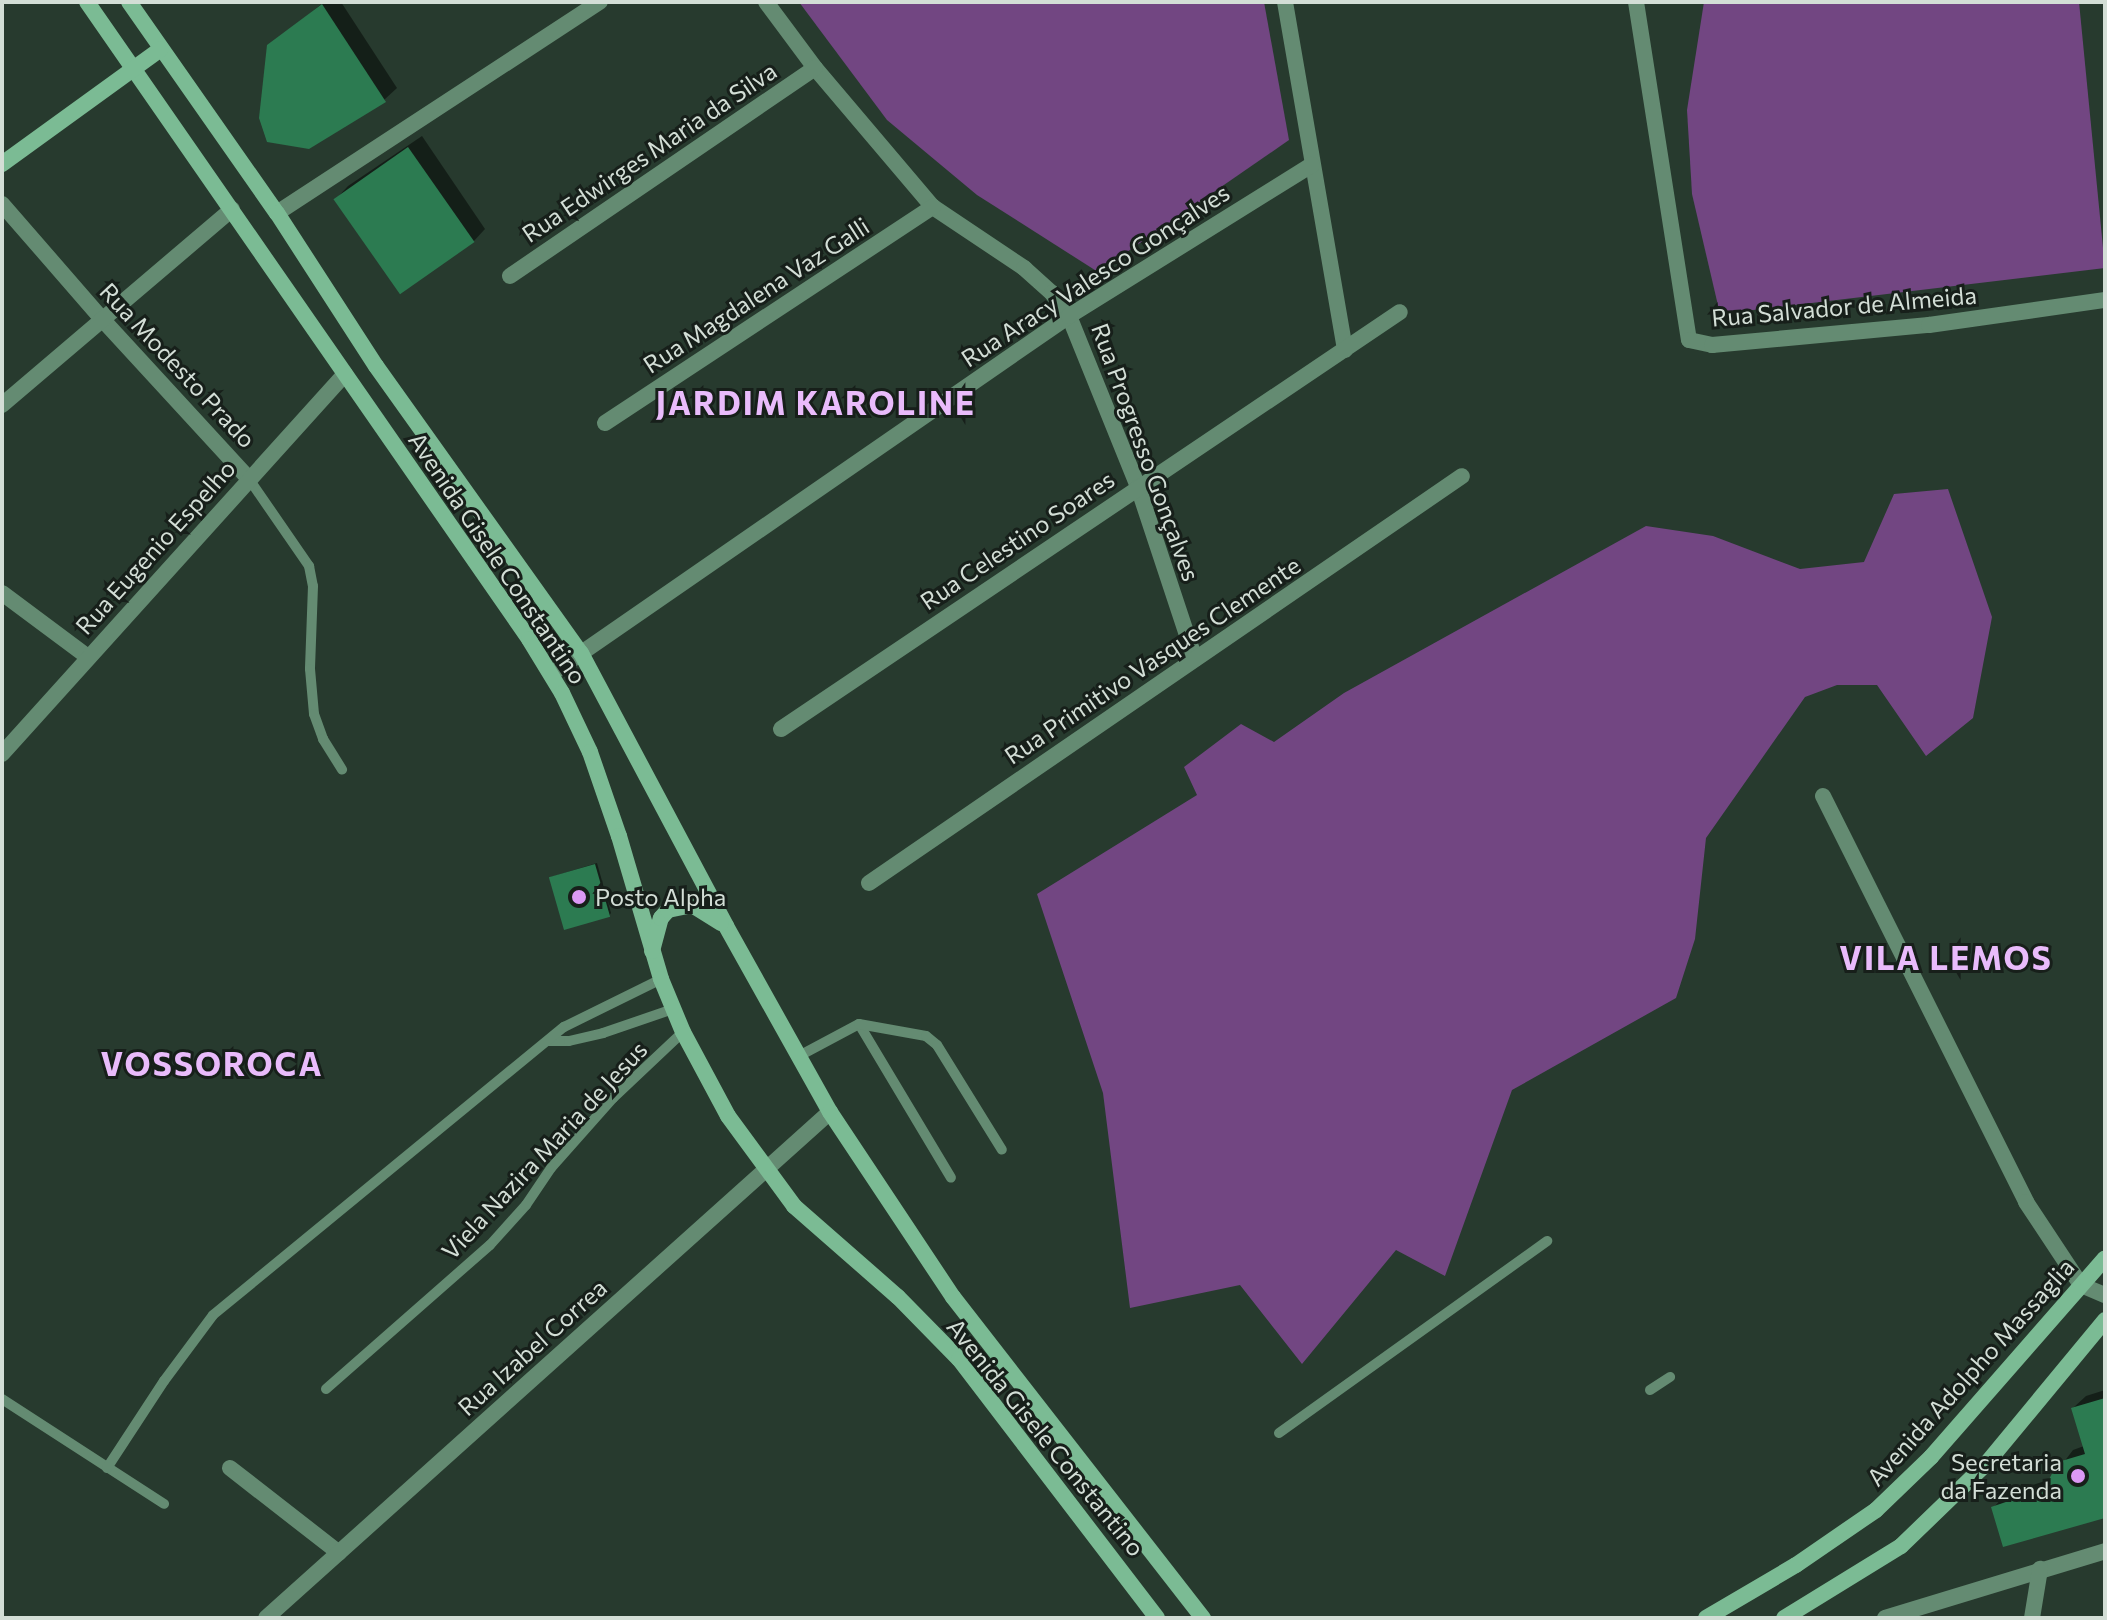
<!DOCTYPE html>
<meta charset="utf-8">
<style>
body{margin:0}
#map{position:relative;width:2107px;height:1620px;overflow:hidden;background:#273a2e;font-family:Commissioner,sans-serif}
div>[style]{position:absolute}
[style*='--x']{left:calc(var(--x)*1px);top:calc(var(--y)*1px);width:calc(var(--w)*1px);rotate:calc(var(--a)*1deg)}
.green>*{inset:0;background:#724682}
.shadow>*{inset:0;background:#0007}
.building>*{inset:0;background:#2c7b51;transform-origin:0 0}
.service>*{height:10px;margin:-5px;padding:0 5px;transform-origin:5px;border-radius:5px;background:#648b72}
.minor>*{height:16px;margin:-8px;padding:0 8px;transform-origin:8px;border-radius:8px;background:#648b72}
.secondary>*{height:16px;margin:-8px;padding:0 8px;transform-origin:8px;border-radius:8px;background:#7bbb94}
.dots>*{width:22px;height:22px;translate:-50% -50%;box-sizing:border-box;border:4px solid #171f1a;border-radius:50%}
span{translate:-50% -50%;white-space:nowrap;text-align:center;line-height:1.15;-webkit-text-stroke:6px #171f1a;paint-order:stroke}
.street-label{font-size:24px;color:#d3ded6}
.poi-label{font-size:24px;color:#d3ded6}
.left{translate:0 -50%;text-align:left}
.right{translate:-100% -50%;text-align:right}
.district-label{font-size:32px;color:#e9bbfb;font-weight:700;letter-spacing:2px}
.frame{position:absolute;inset:0;border:4px solid #d3ded6;pointer-events:none}
</style>
<div id="map">
<div class="green">
<i style="clip-path:polygon(799px 2px,1264px 2px,1289px 140px,1098px 272px,977px 195px,887px 120px)"></i>
<i style="clip-path:polygon(1704px 2px,2079px 2px,2105px 268px,1720px 314px,1692px 194px,1687px 110px)"></i>
<i style="clip-path:polygon(1948px 489px,1992px 617px,1973px 718px,1926px 756px,1877px 685px,1837px 685px,1805px 697px,1706px 838px,1695px 939px,1676px 998px,1512px 1090px,1445px 1276px,1396px 1250px,1302px 1364px,1240px 1285px,1130px 1308px,1103px 1093px,1037px 894px,1197px 795px,1184px 767px,1241px 724px,1274px 742px,1344px 693px,1646px 526px,1713px 536px,1800px 569px,1864px 562px,1894px 494px)"></i>
</div>
<div class="shadow">
<i style="clip-path:polygon(324px 2px,341px 2px,397px 88px,384px 100px,269px 46px)"></i>
<i style="clip-path:polygon(422px 136px,485px 229px,473px 242px,336px 199px,348px 186px)"></i>
<i style="clip-path:polygon(597px 863px,611px 913px,609px 916px,551px 877px)"></i>
<i style="clip-path:polygon(2105px 1390px,2105px 1516px,1994px 1507px,2006px 1494px,2051px 1479px,2073px 1450px,2084px 1446px,2073px 1408px,2086px 1396px)"></i>
</div>
<div class="building">
<i style="clip-path:polygon(322px 4px,386px 102px,309px 149px,267px 142px,259px 118px,267px 45px)"></i>
<i style="left:408px;top:147px;width:116px;height:91px;rotate:55deg"></i>
<i style="left:595px;top:864px;width:55px;height:48px;rotate:74deg"></i>
<i style="clip-path:polygon(2105px 1398px,2105px 1518px,2003px 1547px,1991px 1507px,2044px 1489px,2058px 1462px,2085px 1454px,2071px 1408px)"></i>
</div>
<div class="service">
<i style="--x:249;--y:479;--w:106;--a:55.4"></i>
<i style="--x:309;--y:566;--w:20;--a:79"></i>
<i style="--x:313;--y:586;--w:83;--a:92.1"></i>
<i style="--x:310;--y:669;--w:45;--a:84.9"></i>
<i style="--x:314;--y:714;--w:27;--a:70"></i>
<i style="--x:323;--y:739;--w:36;--a:58"></i>
<i style="--x:859;--y:1024;--w:179;--a:59.1"></i>
<i style="--x:548;--y:1041;--w:21;--a:0"></i>
<i style="--x:569;--y:1041;--w:35;--a:-13"></i>
<i style="--x:603;--y:1033;--w:74;--a:-18.9"></i>
<i style="--x:799;--y:1056;--w:68;--a:-28.1"></i>
<i style="--x:859;--y:1024;--w:68;--a:10.2"></i>
<i style="--x:926;--y:1036;--w:14;--a:39"></i>
<i style="--x:937;--y:1045;--w:123;--a:58.2"></i>
<i style="--x:326;--y:1389;--w:218;--a:-41.3"></i>
<i style="--x:490;--y:1245;--w:54;--a:-48"></i>
<i style="--x:526;--y:1205;--w:45;--a:-56"></i>
<i style="--x:551;--y:1168;--w:94;--a:-48.5"></i>
<i style="--x:613;--y:1098;--w:96;--a:-43.3"></i>
<i style="--x:1650;--y:1390;--w:24;--a:-33"></i>
<i style="--x:2;--y:1399;--w:193;--a:32.9"></i>
<i style="--x:1279;--y:1433;--w:330;--a:-35.6"></i>
<i style="--x:107;--y:1468;--w:104;--a:-56.8"></i>
<i style="--x:164;--y:1381;--w:82;--a:-53.4"></i>
<i style="--x:213;--y:1315;--w:454;--a:-39.4"></i>
<i style="--x:564;--y:1027;--w:108;--a:-26.3"></i>
</div>
<div class="minor">
<i style="--x:766;--y:2;--w:82;--a:53.4"></i>
<i style="--x:815;--y:68;--w:182;--a:49.7"></i>
<i style="--x:933;--y:207;--w:110;--a:33.8"></i>
<i style="--x:1024;--y:268;--w:38;--a:42"></i>
<i style="--x:1052;--y:293;--w:29;--a:54"></i>
<i style="--x:1069;--y:316;--w:184;--a:68"></i>
<i style="--x:1138;--y:487;--w:181;--a:71.7"></i>
<i style="--x:1285;--y:2;--w:353;--a:80.2"></i>
<i style="--x:1636;--y:2;--w:342;--a:81.1"></i>
<i style="--x:1689;--y:340;--w:24;--a:12"></i>
<i style="--x:1712;--y:345;--w:218;--a:-5.3"></i>
<i style="--x:1929;--y:325;--w:178;--a:-8.1"></i>
<i style="--x:2;--y:204;--w:152;--a:49"></i>
<i style="--x:102;--y:319;--w:217;--a:47.4"></i>
<i style="--x:277;--y:213;--w:386;--a:-33.2"></i>
<i style="--x:510;--y:276;--w:369;--a:-34.3"></i>
<i style="--x:2;--y:405;--w:302;--a:-40.4"></i>
<i style="--x:605;--y:423;--w:393;--a:-33.4"></i>
<i style="--x:2;--y:593;--w:107;--a:36.7"></i>
<i style="--x:551;--y:674;--w:630;--a:-34.65"></i>
<i style="--x:1069;--y:316;--w:286;--a:-31.9"></i>
<i style="--x:781;--y:729;--w:746;--a:-33.97"></i>
<i style="--x:2;--y:754;--w:512;--a:-47.93"></i>
<i style="--x:1823;--y:796;--w:454;--a:63.4"></i>
<i style="--x:2026;--y:1202;--w:100;--a:56.5"></i>
<i style="--x:2081;--y:1285;--w:26;--a:23"></i>
<i style="--x:869;--y:883;--w:719;--a:-34.46"></i>
<i style="--x:230;--y:1468;--w:138;--a:37.9"></i>
<i style="--x:266;--y:1618;--w:758;--a:-41.9"></i>
<i style="--x:1885;--y:1618;--w:230;--a:-16.9"></i>
<i style="--x:2032;--y:1618;--w:50;--a:-80.7"></i>
</div>
<div class="secondary">
<i style="--x:87;--y:2;--w:775;--a:55.24"></i>
<i style="--x:529;--y:639;--w:63;--a:58.6"></i>
<i style="--x:562;--y:693;--w:65;--a:64.6"></i>
<i style="--x:590;--y:752;--w:89;--a:71"></i>
<i style="--x:619;--y:836;--w:149;--a:73.6"></i>
<i style="--x:661;--y:979;--w:57;--a:67.5"></i>
<i style="--x:683;--y:1032;--w:95;--a:61.8"></i>
<i style="--x:728;--y:1116;--w:112;--a:53.7"></i>
<i style="--x:794;--y:1206;--w:138;--a:41.2"></i>
<i style="--x:898;--y:1297;--w:87;--a:45.5"></i>
<i style="--x:959;--y:1359;--w:326;--a:52.6"></i>
<i style="--x:129;--y:2;--w:258;--a:55"></i>
<i style="--x:277;--y:213;--w:182;--a:57.1"></i>
<i style="--x:376;--y:366;--w:353;--a:54.5"></i>
<i style="--x:581;--y:653;--w:309;--a:62"></i>
<i style="--x:726;--y:926;--w:213;--a:60.8"></i>
<i style="--x:830;--y:1112;--w:222;--a:56.4"></i>
<i style="--x:953;--y:1297;--w:407;--a:52.1"></i>
<i style="--x:2;--y:164;--w:196;--a:-35.9"></i>
<i style="--x:652;--y:951;--w:34;--a:-75"></i>
<i style="--x:661;--y:918;--w:11;--a:-49"></i>
<i style="--x:668;--y:910;--w:25;--a:-12"></i>
<i style="--x:692;--y:905;--w:34;--a:32"></i>
<i style="--x:1706;--y:1618;--w:104;--a:-30.5"></i>
<i style="--x:1796;--y:1565;--w:97;--a:-34.5"></i>
<i style="--x:1876;--y:1510;--w:76;--a:-43.9"></i>
<i style="--x:1931;--y:1457;--w:264;--a:-48.8"></i>
<i style="--x:1784;--y:1618;--w:137;--a:-31.6"></i>
<i style="--x:1901;--y:1546;--w:118;--a:-44"></i>
<i style="--x:1986;--y:1464;--w:187;--a:-50.4"></i>
</div>
<div class="dots">
<i style="left:579px;top:897px;background:#dc99f5"></i>
<i style="left:2078px;top:1476px;background:#dc99f5"></i>
</div>
<div class="street-label">
<span style="left:649px;top:152px;rotate:-34deg">Rua Edwirges Maria da Silva</span>
<span style="left:1095px;top:275px;rotate:-33deg">Rua Aracy Valesco Gonçalves</span>
<span style="left:756px;top:295px;rotate:-33deg">Rua Magdalena Vaz Galli</span>
<span style="left:1844px;top:306px;rotate:-5deg">Rua Salvador de Almeida</span>
<span style="left:178px;top:365px;rotate:47deg">Rua Modesto Prado</span>
<span style="left:1146px;top:452px;rotate:70deg">Rua Progresso Gonçalves</span>
<span style="left:1017px;top:540px;rotate:-34deg">Rua Celestino Soares</span>
<span style="left:155px;top:547px;rotate:-48deg">Rua Eugenio Espelho</span>
<span style="left:498px;top:558px;rotate:56deg">Avenida Gisele Constantino</span>
<span style="left:1152px;top:660px;rotate:-34deg">Rua Primitivo Vasques Clemente</span>
<span style="left:544px;top:1150px;rotate:-47deg">Viela Nazira Maria de Jesus</span>
<span style="left:532px;top:1347px;rotate:-42deg">Rua Izabel Correa</span>
<span style="left:1970px;top:1372px;rotate:-48deg">Avenida Adolpho Massaglia</span>
<span style="left:1046px;top:1437px;rotate:51deg">Avenida Gisele Constantino</span>
</div>
<div class="poi-label">
<span class="left" style="left:595px;top:897px">Posto Alpha</span>
<span class="right" style="left:2062px;top:1476px">Secretaria<br>da Fazenda</span>
</div>
<div class="district-label">
<span style="left:816px;top:402px">JARDIM KAROLINE</span>
<span style="left:1946px;top:957px">VILA LEMOS</span>
<span style="left:212px;top:1063px">VOSSOROCA</span>
</div>
<div class="frame"></div>
</div>
